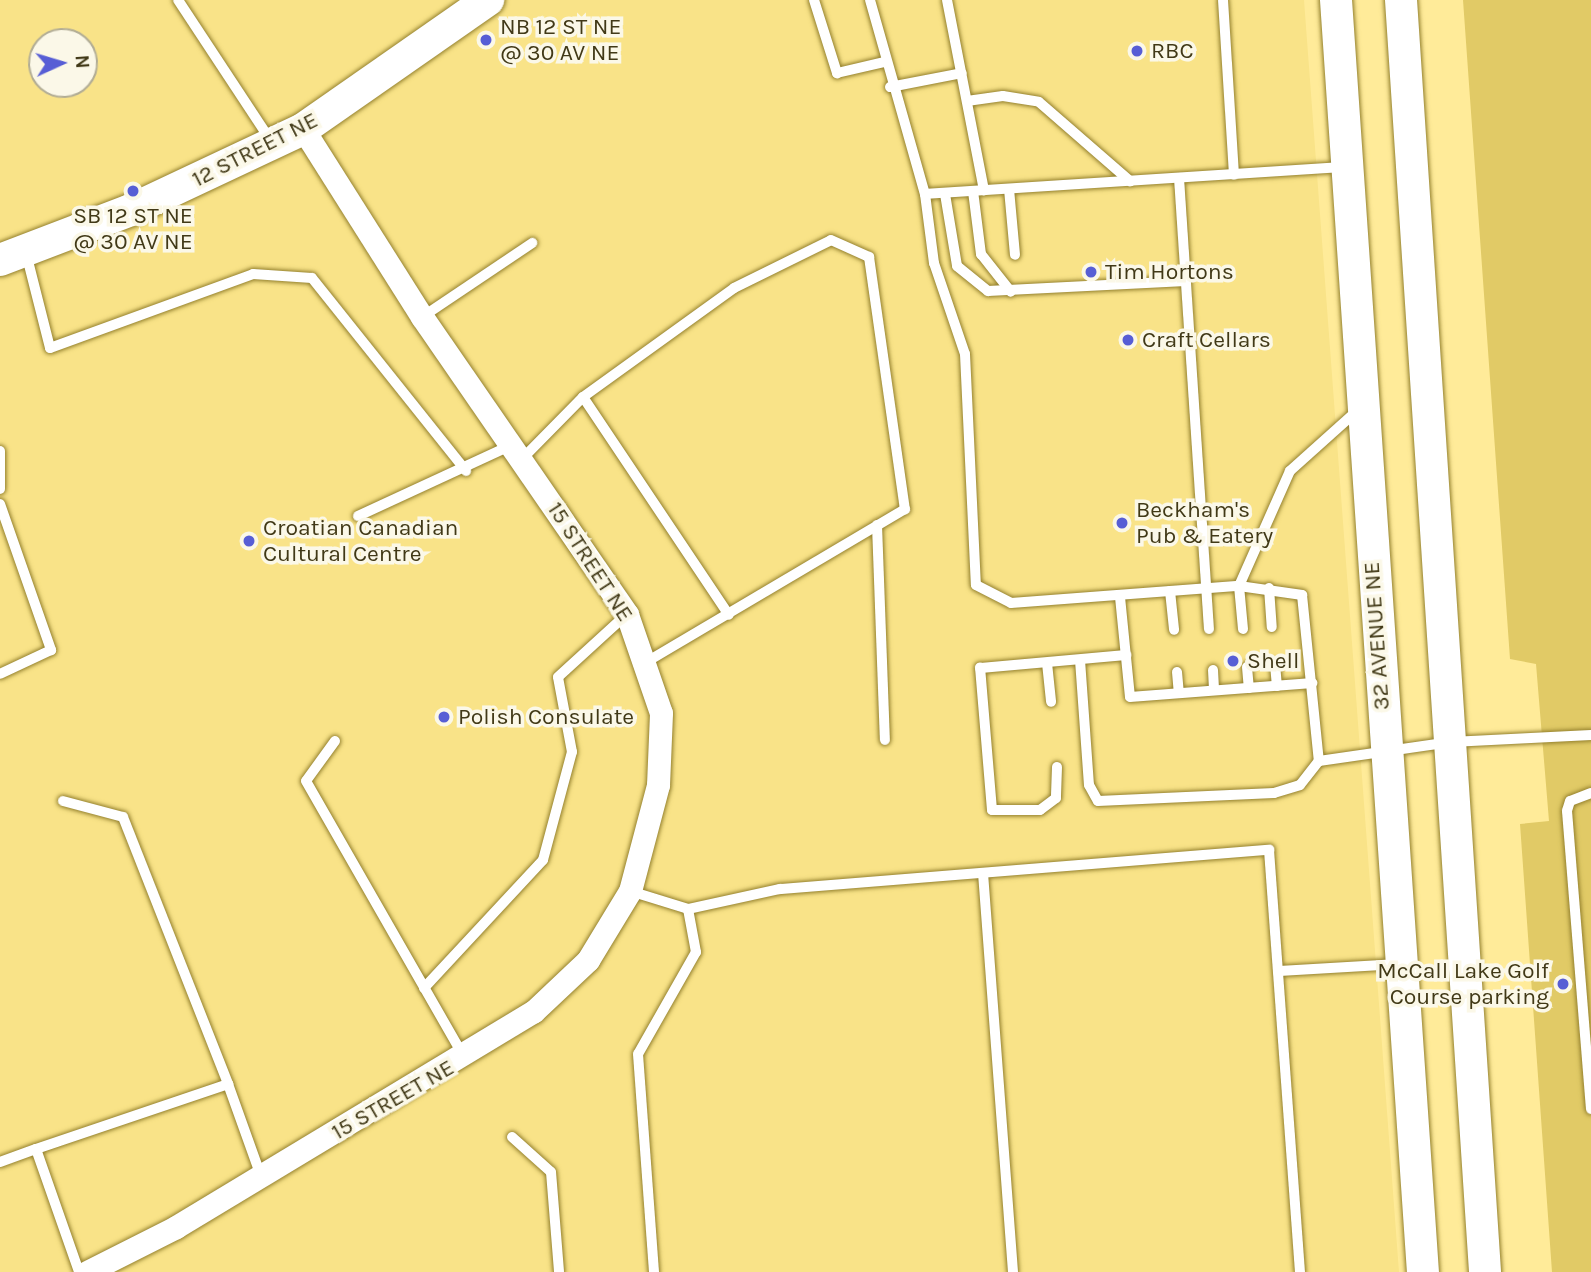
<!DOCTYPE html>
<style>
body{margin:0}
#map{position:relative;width:1591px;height:1272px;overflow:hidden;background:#ffeb99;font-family:Karla,sans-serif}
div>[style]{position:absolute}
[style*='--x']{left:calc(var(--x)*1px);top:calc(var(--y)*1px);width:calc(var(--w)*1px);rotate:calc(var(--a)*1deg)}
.built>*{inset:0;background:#f9e388}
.green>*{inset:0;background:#e1ca66}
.roads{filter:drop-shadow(0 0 2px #94812e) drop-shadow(0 0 2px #94812e)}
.lane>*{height:10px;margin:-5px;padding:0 5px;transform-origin:5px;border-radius:5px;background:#fff}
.street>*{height:23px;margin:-11.5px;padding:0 11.5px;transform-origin:11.5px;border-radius:11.5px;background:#fff}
.secondary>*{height:32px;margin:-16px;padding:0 16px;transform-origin:16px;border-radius:16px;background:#fff}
.dots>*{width:19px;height:19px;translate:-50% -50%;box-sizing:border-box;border:4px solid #fbf8e8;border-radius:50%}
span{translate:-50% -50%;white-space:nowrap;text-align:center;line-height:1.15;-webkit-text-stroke:7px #fbf8e8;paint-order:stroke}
.poi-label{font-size:23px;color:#413917}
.left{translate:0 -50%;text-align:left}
.right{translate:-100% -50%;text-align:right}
.street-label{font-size:23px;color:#413917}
.north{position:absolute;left:28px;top:28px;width:70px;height:70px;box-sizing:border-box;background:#fbf8e8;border:2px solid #b1ac94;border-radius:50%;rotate:86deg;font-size:19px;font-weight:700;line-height:28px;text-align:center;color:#413917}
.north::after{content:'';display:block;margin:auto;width:24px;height:32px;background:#575ed5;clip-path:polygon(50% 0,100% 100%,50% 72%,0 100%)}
</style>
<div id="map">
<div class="built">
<i style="clip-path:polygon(evenodd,0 0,1304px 0,1399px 1272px,0 1272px,0 0,42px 42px,84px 42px,84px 84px,42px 84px,42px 42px)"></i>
</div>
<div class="green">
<i style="clip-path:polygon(1463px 0,1591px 0,1591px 1272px,1552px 1272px,1520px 824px,1549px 821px,1536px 664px,1510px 659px)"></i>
</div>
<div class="roads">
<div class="lane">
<i style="--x:178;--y:0;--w:169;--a:56.6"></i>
<i style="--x:814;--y:0;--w:77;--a:72.5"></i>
<i style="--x:837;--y:73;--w:48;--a:-13.2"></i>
<i style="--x:870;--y:0;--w:202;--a:74.2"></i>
<i style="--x:925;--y:194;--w:421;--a:-3.7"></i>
<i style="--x:947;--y:0;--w:194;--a:79"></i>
<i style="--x:1223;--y:0;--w:175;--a:86.4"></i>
<i style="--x:890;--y:87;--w:73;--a:-11"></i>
<i style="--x:967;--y:101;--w:36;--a:-8"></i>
<i style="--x:1003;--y:96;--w:36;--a:9"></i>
<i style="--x:1039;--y:102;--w:121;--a:41"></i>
<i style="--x:1179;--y:178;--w:452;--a:86.2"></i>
<i style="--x:1009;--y:189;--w:66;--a:84.8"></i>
<i style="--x:973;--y:191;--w:64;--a:82.8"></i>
<i style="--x:981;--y:254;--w:48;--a:51.7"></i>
<i style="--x:925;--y:194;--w:70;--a:82.6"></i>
<i style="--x:934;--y:263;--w:96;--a:71.2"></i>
<i style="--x:965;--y:354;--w:231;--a:87.3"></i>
<i style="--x:976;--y:585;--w:39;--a:27"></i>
<i style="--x:1011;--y:603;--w:229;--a:-4.3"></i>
<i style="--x:1239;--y:586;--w:64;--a:8.1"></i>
<i style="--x:1302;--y:595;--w:167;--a:84.2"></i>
<i style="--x:945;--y:194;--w:73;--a:80.5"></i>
<i style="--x:957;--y:266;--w:40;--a:39"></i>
<i style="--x:988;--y:291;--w:198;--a:-2.9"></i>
<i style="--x:26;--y:253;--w:98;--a:75.8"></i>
<i style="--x:50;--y:348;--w:216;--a:-20"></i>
<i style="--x:253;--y:274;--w:59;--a:3.9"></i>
<i style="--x:312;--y:278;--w:247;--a:51.4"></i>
<i style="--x:422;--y:317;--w:133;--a:-33.9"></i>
<i style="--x:583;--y:397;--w:262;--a:56.2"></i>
<i style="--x:0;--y:451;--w:38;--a:90"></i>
<i style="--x:522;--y:459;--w:87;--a:-45.5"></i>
<i style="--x:583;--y:397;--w:186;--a:-35.8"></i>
<i style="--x:734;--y:288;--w:108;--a:-26.3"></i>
<i style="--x:831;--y:240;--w:42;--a:24.1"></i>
<i style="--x:869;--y:257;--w:255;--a:81.9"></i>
<i style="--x:905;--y:509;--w:299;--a:149.4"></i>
<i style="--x:0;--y:504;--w:155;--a:70.7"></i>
<i style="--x:51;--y:650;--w:56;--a:154.8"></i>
<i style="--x:358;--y:516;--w:170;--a:-24.8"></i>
<i style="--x:877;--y:525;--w:215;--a:87.9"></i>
<i style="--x:1269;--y:588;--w:39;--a:86"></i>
<i style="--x:1170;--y:591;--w:39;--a:84"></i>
<i style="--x:1120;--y:597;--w:100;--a:84.3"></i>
<i style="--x:1130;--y:697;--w:183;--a:-4.4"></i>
<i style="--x:1243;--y:629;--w:43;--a:-95.3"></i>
<i style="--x:1239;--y:586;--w:126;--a:-66.1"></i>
<i style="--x:1290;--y:471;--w:93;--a:-41.9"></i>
<i style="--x:1080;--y:660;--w:125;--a:85.9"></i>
<i style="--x:1089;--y:785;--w:18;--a:61"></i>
<i style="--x:1098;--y:801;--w:176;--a:-2.6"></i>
<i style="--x:1274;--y:793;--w:27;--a:-17"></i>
<i style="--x:1300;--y:785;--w:31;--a:-52"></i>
<i style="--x:1319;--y:761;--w:133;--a:-8.2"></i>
<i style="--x:1451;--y:742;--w:140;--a:-2.9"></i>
<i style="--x:1047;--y:663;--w:39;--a:84"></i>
<i style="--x:1275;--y:664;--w:22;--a:85"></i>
<i style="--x:1247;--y:667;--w:21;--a:85"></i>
<i style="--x:1213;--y:670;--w:20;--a:87"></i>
<i style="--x:1177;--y:672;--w:21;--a:85"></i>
<i style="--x:335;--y:741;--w:49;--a:125.9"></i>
<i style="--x:306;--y:781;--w:316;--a:60.2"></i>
<i style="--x:1057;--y:767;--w:31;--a:92"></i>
<i style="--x:1056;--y:798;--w:20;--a:143"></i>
<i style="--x:1040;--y:810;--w:48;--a:180"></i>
<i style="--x:992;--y:810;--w:143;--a:-94.8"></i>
<i style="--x:980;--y:668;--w:147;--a:-5.1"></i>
<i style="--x:1591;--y:793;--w:22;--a:159"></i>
<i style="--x:1570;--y:801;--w:10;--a:107"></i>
<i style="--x:1567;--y:811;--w:299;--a:85.4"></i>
<i style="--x:63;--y:801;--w:62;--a:14.9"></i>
<i style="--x:123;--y:817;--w:287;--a:68.5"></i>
<i style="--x:983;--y:873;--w:400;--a:85.7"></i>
<i style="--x:630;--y:891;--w:61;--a:17.2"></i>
<i style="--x:688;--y:909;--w:44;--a:79.5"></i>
<i style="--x:696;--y:952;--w:117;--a:119.6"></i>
<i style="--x:638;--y:1054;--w:219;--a:85.8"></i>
<i style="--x:688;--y:909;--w:94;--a:-12.3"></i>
<i style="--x:780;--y:889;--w:491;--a:-4.6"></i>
<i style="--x:1269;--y:850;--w:423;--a:85.8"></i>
<i style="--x:1280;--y:971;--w:118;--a:-3.4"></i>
<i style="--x:424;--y:988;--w:175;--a:-47.1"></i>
<i style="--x:543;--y:860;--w:112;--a:-75"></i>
<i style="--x:572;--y:752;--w:76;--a:-100.6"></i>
<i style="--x:558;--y:677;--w:93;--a:-42.4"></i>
<i style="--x:512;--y:1137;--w:52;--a:41.9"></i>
<i style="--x:551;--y:1172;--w:100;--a:85.4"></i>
<i style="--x:36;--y:1149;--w:203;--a:-18.7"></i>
<i style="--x:228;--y:1084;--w:98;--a:70.3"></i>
<i style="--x:0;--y:1162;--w:38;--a:-20"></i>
<i style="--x:36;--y:1149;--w:130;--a:70.7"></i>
</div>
<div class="street">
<i style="--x:87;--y:1272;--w:100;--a:-26.8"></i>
<i style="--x:176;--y:1227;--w:417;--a:-31.1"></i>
<i style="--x:533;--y:1012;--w:76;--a:-43.4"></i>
<i style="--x:588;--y:960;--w:81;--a:-58.7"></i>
<i style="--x:630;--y:891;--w:110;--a:-75.2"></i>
<i style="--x:658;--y:785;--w:72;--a:-87.6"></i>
<i style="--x:661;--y:713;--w:105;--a:-109"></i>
<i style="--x:627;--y:614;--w:361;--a:-124.6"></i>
<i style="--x:422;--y:317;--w:222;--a:-122.3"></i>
</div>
<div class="secondary">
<i style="--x:1336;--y:0;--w:1275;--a:86.09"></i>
<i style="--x:1401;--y:0;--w:1275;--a:86.22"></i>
<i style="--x:0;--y:260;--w:140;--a:-20.9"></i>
<i style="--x:131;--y:210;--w:190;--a:-25.2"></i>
<i style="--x:303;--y:129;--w:226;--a:-34.9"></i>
</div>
</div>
<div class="dots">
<i style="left:486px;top:40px;background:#575ed5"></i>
<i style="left:1137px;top:51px;background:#575ed5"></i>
<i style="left:133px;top:191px;background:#575ed5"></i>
<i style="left:1091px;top:272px;background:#575ed5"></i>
<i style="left:1128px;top:340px;background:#575ed5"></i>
<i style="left:1122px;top:523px;background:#575ed5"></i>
<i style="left:249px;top:541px;background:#575ed5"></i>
<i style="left:1233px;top:661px;background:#575ed5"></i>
<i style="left:444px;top:717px;background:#575ed5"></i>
<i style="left:1563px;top:984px;background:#575ed5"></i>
</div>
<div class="poi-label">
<span class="left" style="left:500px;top:40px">NB 12 ST NE<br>@ 30 AV NE</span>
<span class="left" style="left:1151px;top:51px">RBC</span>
<span style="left:133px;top:229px">SB 12 ST NE<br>@ 30 AV NE</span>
<span class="left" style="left:1105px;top:272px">Tim Hortons</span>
<span class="left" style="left:1142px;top:340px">Craft Cellars</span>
<span class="left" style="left:1136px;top:523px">Beckham's<br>Pub &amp; Eatery</span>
<span class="left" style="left:263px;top:541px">Croatian Canadian<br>Cultural Centre</span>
<span class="left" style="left:1247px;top:661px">Shell</span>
<span class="left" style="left:458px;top:717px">Polish Consulate</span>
<span class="right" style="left:1549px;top:984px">McCall Lake Golf<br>Course parking</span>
</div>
<div class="street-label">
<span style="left:255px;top:150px;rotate:-27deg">12 STREET NE</span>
<span style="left:590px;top:562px;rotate:57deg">15 STREET NE</span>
<span style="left:1377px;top:636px;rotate:-94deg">32 AVENUE NE</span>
<span style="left:393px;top:1100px;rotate:-30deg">15 STREET NE</span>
</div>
<div class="north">N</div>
</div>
